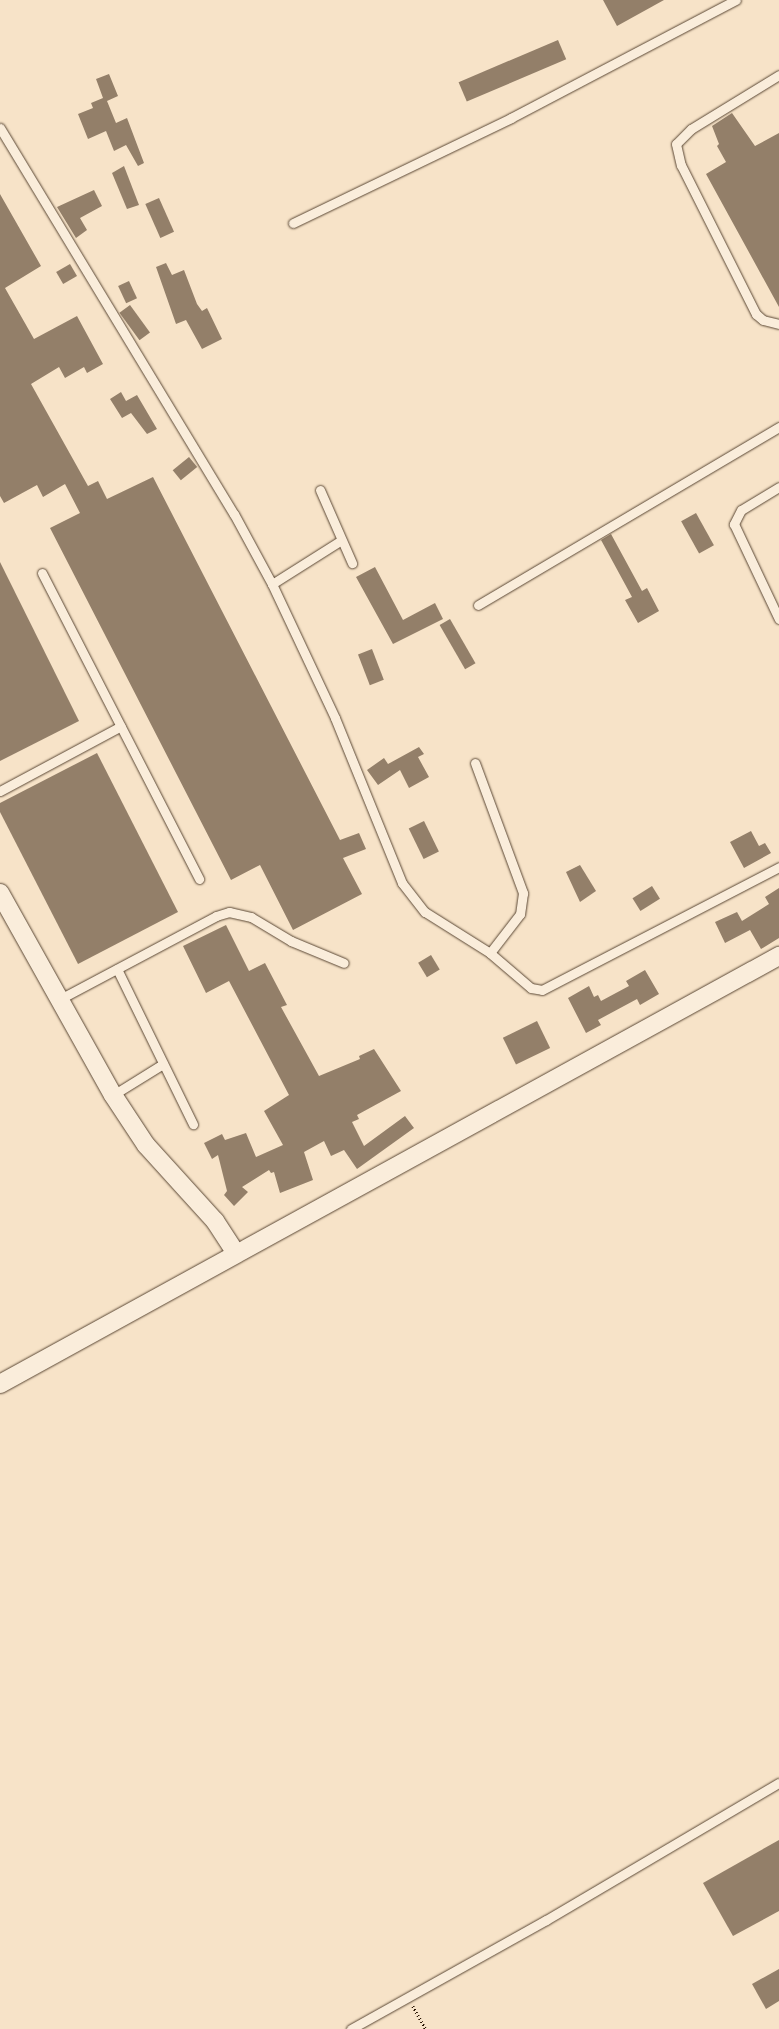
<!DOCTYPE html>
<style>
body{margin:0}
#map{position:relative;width:779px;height:2029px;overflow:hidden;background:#f7e3c8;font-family:"EB Garamond",serif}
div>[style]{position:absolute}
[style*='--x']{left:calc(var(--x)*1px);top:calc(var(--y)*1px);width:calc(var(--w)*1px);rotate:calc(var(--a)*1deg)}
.building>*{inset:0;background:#937f69;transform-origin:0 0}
.path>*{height:2.5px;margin-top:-1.25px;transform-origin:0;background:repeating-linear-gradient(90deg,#261302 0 1px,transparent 0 3.5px)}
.roads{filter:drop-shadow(0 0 1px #5a4734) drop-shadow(0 0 1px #5a4734)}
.lane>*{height:9px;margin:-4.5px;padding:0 4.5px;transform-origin:4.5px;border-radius:4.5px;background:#faeddb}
.street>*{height:18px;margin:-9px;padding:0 9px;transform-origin:9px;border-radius:9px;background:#faeddb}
span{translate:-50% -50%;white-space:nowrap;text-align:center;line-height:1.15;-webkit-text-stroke:4.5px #faeddb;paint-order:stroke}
</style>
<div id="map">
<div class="building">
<i style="clip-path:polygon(603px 0,664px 0,617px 26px)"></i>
<i style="left:558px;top:40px;width:21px;height:108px;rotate:67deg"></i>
<i style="clip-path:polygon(109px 74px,118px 96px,107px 101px,116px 123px,127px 118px,144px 163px,138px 166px,126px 145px,114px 151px,106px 131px,88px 139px,78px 114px,93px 108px,91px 103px,103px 98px,96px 79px)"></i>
<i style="clip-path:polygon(732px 113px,755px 146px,779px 133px,779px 307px,706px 174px,726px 162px,717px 146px,719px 144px,712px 126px)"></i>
<i style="clip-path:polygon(124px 166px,139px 205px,127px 209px,112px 173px)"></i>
<i style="clip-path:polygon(94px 190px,102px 206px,80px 218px,87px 230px,76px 238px,57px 207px)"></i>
<i style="clip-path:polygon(0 194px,41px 266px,5px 288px,34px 339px,77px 316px,103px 364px,87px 373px,84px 367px,65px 378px,59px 367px,31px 384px,88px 486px,98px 481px,107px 499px,153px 477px,340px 840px,359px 833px,366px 849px,343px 858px,362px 894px,293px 930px,260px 865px,231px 880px,50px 528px,80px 513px,65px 484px,43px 497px,37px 485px,4px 503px,0 496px)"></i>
<i style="left:159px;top:198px;width:37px;height:15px;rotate:66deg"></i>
<i style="clip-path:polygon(166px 263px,172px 275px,184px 270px,197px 304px,202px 311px,207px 308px,222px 339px,202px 349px,186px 320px,176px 324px,156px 267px)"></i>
<i style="left:70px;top:264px;width:14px;height:16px;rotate:60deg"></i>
<i style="left:129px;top:281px;width:19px;height:12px;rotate:65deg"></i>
<i style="left:130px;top:305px;width:34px;height:13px;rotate:54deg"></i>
<i style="clip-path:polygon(121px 392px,126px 401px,137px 395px,157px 429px,147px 434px,131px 413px,122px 418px,110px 399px)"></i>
<i style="left:189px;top:457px;width:13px;height:21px;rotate:51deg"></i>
<i style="left:696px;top:513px;width:37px;height:17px;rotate:61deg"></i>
<i style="clip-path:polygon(611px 534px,642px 591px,647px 588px,659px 611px,638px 623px,625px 600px,632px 597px,601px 540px)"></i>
<i style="clip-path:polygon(0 562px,79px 721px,0 761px)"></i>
<i style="clip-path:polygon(375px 567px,403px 620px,435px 603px,443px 619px,393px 644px,356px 577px)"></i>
<i style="left:450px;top:619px;width:51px;height:12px;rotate:60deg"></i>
<i style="left:372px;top:649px;width:33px;height:15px;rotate:69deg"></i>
<i style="clip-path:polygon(419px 747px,424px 754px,418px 757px,429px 777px,409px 788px,400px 770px,378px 785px,367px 770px,384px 758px,388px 764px)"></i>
<i style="clip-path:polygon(97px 753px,178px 912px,78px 964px,0 812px,0 803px)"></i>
<i style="left:424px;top:821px;width:34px;height:17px;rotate:64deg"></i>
<i style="clip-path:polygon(751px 831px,759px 846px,765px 843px,771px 853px,744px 868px,730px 842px)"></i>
<i style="clip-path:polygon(580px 865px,596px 891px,580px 902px,566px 872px)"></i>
<i style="left:652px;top:886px;width:15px;height:23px;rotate:58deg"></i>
<i style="clip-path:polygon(779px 888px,779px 938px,761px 949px,750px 930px,725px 943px,715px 922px,737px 912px,742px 921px,769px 904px,765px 897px)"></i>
<i style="clip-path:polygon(226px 925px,249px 971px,265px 963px,287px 1005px,281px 1007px,319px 1076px,360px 1059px,359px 1056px,374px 1049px,401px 1091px,357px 1115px,359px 1119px,352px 1122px,364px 1146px,405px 1116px,414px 1128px,357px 1169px,344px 1150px,331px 1156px,324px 1141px,304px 1152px,313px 1180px,280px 1193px,274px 1172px,271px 1173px,269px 1170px,242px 1187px,248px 1192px,234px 1206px,224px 1195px,227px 1191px,218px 1155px,212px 1159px,204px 1143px,222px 1134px,225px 1140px,246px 1133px,256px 1157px,283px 1145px,264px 1111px,289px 1095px,229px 981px,206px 993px,183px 946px)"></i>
<i style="left:431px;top:955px;width:17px;height:15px;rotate:59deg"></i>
<i style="clip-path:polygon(645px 970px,659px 994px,640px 1005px,637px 999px,598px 1020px,601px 1025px,586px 1033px,568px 998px,589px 986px,594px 997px,598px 995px,601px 1001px,629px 986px,626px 981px)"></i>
<i style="left:537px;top:1021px;width:30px;height:38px;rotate:64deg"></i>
<i style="clip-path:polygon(779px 1840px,779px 1911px,733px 1936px,703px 1883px)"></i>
<i style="clip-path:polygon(779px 1969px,779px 2001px,766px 2009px,752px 1984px)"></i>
</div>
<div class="path">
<i style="--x:413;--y:2006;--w:26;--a:61"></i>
</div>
<div class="roads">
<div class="lane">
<i style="--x:779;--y:75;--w:103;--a:148.5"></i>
<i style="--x:691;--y:129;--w:21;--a:135"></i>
<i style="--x:676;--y:144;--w:22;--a:77"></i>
<i style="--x:681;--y:165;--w:167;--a:63.3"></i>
<i style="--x:756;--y:314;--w:9;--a:41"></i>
<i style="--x:763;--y:320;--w:16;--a:14"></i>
<i style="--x:0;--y:128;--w:451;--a:58.8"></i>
<i style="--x:234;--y:514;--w:80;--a:61.5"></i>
<i style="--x:272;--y:584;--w:148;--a:64.8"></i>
<i style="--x:335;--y:718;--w:178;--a:67.9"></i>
<i style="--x:402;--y:883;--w:37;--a:52"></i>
<i style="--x:425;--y:912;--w:77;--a:32.2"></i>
<i style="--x:490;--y:953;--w:54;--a:40.5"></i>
<i style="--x:531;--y:988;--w:11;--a:10"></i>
<i style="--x:542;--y:990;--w:267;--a:-27.4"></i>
<i style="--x:293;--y:223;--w:242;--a:-25.7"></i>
<i style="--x:511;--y:118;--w:254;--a:-27.7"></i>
<i style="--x:779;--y:487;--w:44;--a:148.8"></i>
<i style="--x:741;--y:510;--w:16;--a:117"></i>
<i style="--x:734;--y:524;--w:105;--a:64.7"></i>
<i style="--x:320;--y:490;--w:80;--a:66.3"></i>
<i style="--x:42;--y:573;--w:344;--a:62.8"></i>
<i style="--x:272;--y:584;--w:80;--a:-32.3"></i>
<i style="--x:478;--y:605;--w:350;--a:-30.6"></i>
<i style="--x:475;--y:763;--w:139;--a:69.7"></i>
<i style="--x:523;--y:893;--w:21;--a:98"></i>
<i style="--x:520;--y:914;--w:49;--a:127.6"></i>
<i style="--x:0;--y:791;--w:137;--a:-28.2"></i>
<i style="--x:117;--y:969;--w:173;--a:63.9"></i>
<i style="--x:60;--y:999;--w:177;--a:-28"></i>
<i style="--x:216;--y:916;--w:14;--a:-17"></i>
<i style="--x:229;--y:912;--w:23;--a:13"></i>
<i style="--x:251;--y:917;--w:47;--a:31"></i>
<i style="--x:291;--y:941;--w:57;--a:22.5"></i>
<i style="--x:113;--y:1095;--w:59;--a:-31.8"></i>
<i style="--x:351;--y:2029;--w:223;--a:-29.2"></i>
<i style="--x:546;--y:1920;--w:270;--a:-30.5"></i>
</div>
<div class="street">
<i style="--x:0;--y:893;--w:231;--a:60.8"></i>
<i style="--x:113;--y:1095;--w:60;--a:56.6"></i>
<i style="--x:146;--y:1145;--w:103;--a:47.8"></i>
<i style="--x:215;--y:1221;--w:38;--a:57"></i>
<i style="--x:0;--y:1384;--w:889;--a:-28.79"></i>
</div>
</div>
</div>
